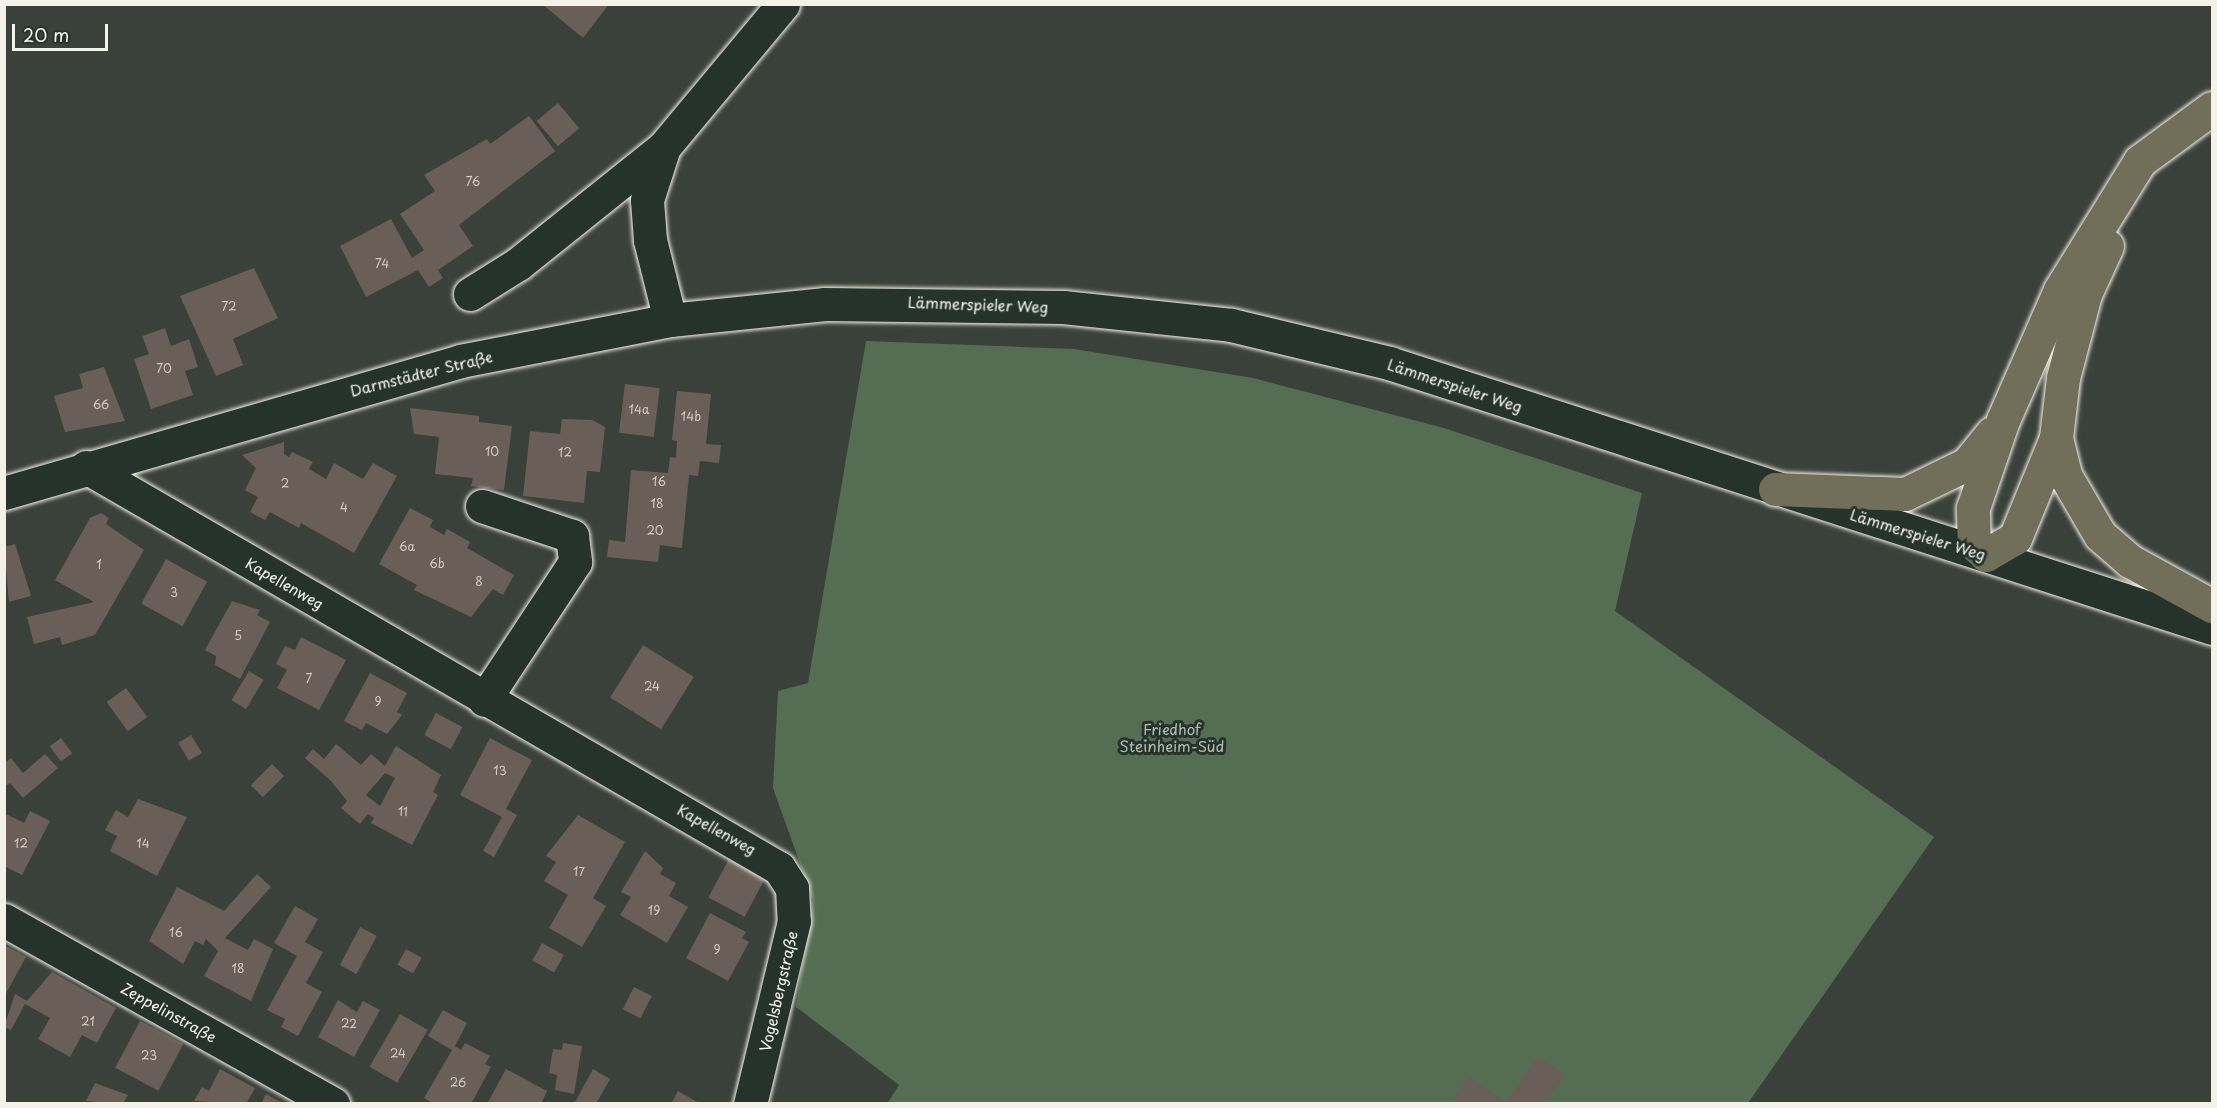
<!DOCTYPE html>
<meta charset="utf-8">
<style>
body{margin:0}
#map{position:relative;width:2217px;height:1108px;overflow:hidden;background:#3a403a;font-family:"Playpen Sans",sans-serif}
div>[style]{position:absolute}
[style*='--x']{left:calc(var(--x)*1px);top:calc(var(--y)*1px);width:calc(var(--w)*1px);rotate:calc(var(--a)*1deg)}
.green>*{inset:0;background:#556d52}
.building>*{inset:0;background:#6a5e58;transform-origin:0 0}
.roads{filter:drop-shadow(0 0 2px #f4f1e8) drop-shadow(0 0 2px #f4f1e8)}
.street>*{height:33px;margin:-16.5px;padding:0 16.5px;transform-origin:16.5px;border-radius:16.5px;background:#26332d}
.secondary>*{height:33px;margin:-16.5px;padding:0 16.5px;transform-origin:16.5px;border-radius:16.5px;background:#26332d}
.highway>*{height:33px;margin:-16.5px;padding:0 16.5px;transform-origin:16.5px;border-radius:16.5px;background:#716e59}
span{translate:-50% -50%;white-space:nowrap;text-align:center;line-height:1.15;-webkit-text-stroke:6px #26332d;paint-order:stroke}
.number-label{font-size:12px;color:#d2ccc4}
.number-label span{-webkit-text-stroke-width:0}
.street-label{font-size:15px;color:#f4f1e8}
.park-label{font-size:15px;color:#b4bcac}
.frame{position:absolute;inset:0;border:6px solid #f4f1e8;pointer-events:none}
.scale{position:absolute;left:12px;top:24px;width:96px;height:27px;box-sizing:border-box;border:3px solid #f4f1e8;border-top:0;padding-left:8px;font-size:18px;line-height:21px;white-space:nowrap;color:#f4f1e8;-webkit-text-stroke:4px #26332d;paint-order:stroke}
</style>
<div id="map">
<div class="green">
<i style="clip-path:polygon(866px 341px,1074px 349px,1253px 378px,1444px 428px,1642px 493px,1615px 611px,1934px 837px,1748px 1103px,887px 1104px,899px 1085px,796px 1007px,813px 900px,773px 788px,778px 691px,808px 683px)"></i>
</div>
<div class="building">
<i style="clip-path:polygon(542px 4px,609px 4px,583px 38px)"></i>
<i style="left:558px;top:103px;width:33px;height:28px;rotate:50deg"></i>
<i style="clip-path:polygon(529px 116px,555px 151px,459px 225px,473px 246px,438px 270px,443px 278px,429px 287px,418px 270px,366px 297px,340px 246px,391px 219px,412px 258px,424px 250px,400px 214px,435px 191px,424px 175px,487px 139px,490px 144px)"></i>
<i style="clip-path:polygon(254px 268px,278px 318px,233px 339px,243px 365px,216px 376px,180px 296px)"></i>
<i style="clip-path:polygon(165px 328px,171px 346px,189px 339px,198px 367px,185px 371px,193px 395px,151px 409px,134px 359px,149px 354px,142px 336px)"></i>
<i style="clip-path:polygon(104px 367px,125px 421px,65px 432px,54px 396px,83px 388px,79px 374px)"></i>
<i style="left:625px;top:384px;width:35px;height:49px;rotate:7deg"></i>
<i style="clip-path:polygon(677px 391px,711px 394px,706px 444px,721px 445px,719px 463px,700px 461px,698px 476px,689px 475px,682px 548px,660px 545px,658px 562px,607px 557px,609px 540px,625px 542px,631px 470px,668px 473px,670px 457px,676px 458px,677px 441px,672px 440px)"></i>
<i style="clip-path:polygon(410px 408px,479px 416px,479px 422px,512px 426px,504px 490px,471px 486px,473px 478px,435px 474px,439px 437px,414px 434px)"></i>
<i style="clip-path:polygon(562px 419px,592px 420px,605px 427px,600px 472px,587px 471px,584px 503px,523px 496px,530px 431px,560px 434px)"></i>
<i style="clip-path:polygon(284px 442px,284px 454px,289px 457px,292px 452px,313px 462px,309px 469px,326px 479px,334px 463px,363px 479px,373px 463px,397px 476px,354px 553px,301px 523px,299px 528px,270px 512px,265px 520px,250px 512px,258px 497px,245px 490px,256px 468px,242px 455px)"></i>
<i style="clip-path:polygon(410px 508px,433px 520px,430px 527px,444px 535px,447px 529px,470px 542px,467px 548px,514px 575px,503px 595px,493px 589px,471px 617px,414px 590px,417px 585px,379px 564px)"></i>
<i style="clip-path:polygon(101px 513px,109px 518px,106px 524px,144px 550px,95px 635px,62px 645px,60px 637px,34px 644px,27px 617px,94px 602px,55px 580px,90px 518px)"></i>
<i style="clip-path:polygon(15px 544px,31px 596px,9px 602px,4px 547px)"></i>
<i style="left:166px;top:559px;width:47px;height:51px;rotate:29deg"></i>
<i style="clip-path:polygon(232px 601px,260px 610px,257px 615px,270px 622px,240px 679px,215px 665px,216px 656px,205px 650px)"></i>
<i style="clip-path:polygon(301px 637px,346px 660px,319px 710px,277px 688px,287px 670px,276px 664px,285px 646px,295px 650px)"></i>
<i style="left:643px;top:645px;width:60px;height:62px;rotate:32deg"></i>
<i style="left:249px;top:671px;width:17px;height:34px;rotate:31deg"></i>
<i style="clip-path:polygon(370px 673px,407px 693px,397px 712px,402px 715px,387px 734px,366px 723px,362px 730px,344px 721px)"></i>
<i style="left:126px;top:688px;width:36px;height:24px;rotate:54deg"></i>
<i style="left:436px;top:713px;width:30px;height:25px;rotate:28deg"></i>
<i style="left:191px;top:735px;width:21px;height:15px;rotate:59deg"></i>
<i style="left:61px;top:738px;width:19px;height:14px;rotate:54deg"></i>
<i style="clip-path:polygon(490px 738px,532px 760px,506px 809px,517px 815px,494px 857px,483px 851px,502px 817px,460px 795px)"></i>
<i style="clip-path:polygon(evenodd,336px 744px,361px 765px,371px 754px,385px 766px,396px 746px,441px 775px,433px 792px,438px 795px,412px 845px,371px 823px,374px 818px,368px 814px,360px 824px,341px 808px,347px 801px,331px 781px,305px 758px,313px 749px,324px 759px,336px 744px,385px 773px,395px 778px,380px 806px,366px 795px,385px 773px)"></i>
<i style="clip-path:polygon(45px 754px,58px 768px,23px 798px,10px 783px,4px 787px,4px 764px,11px 758px,23px 773px)"></i>
<i style="left:272px;top:764px;width:17px;height:30px;rotate:45deg"></i>
<i style="clip-path:polygon(138px 799px,187px 817px,157px 876px,110px 851px,117px 836px,105px 830px,116px 810px,128px 817px)"></i>
<i style="clip-path:polygon(30px 811px,50px 821px,22px 875px,4px 866px,4px 813px,24px 823px)"></i>
<i style="clip-path:polygon(578px 815px,625px 842px,593px 898px,606px 906px,582px 947px,549px 928px,568px 895px,544px 881px,556px 862px,546px 856px)"></i>
<i style="clip-path:polygon(645px 851px,663px 868px,660px 874px,676px 883px,669px 896px,688px 907px,667px 943px,620px 915px,631px 897px,621px 892px)"></i>
<i style="left:730px;top:857px;width:41px;height:46px;rotate:28deg"></i>
<i style="clip-path:polygon(257px 874px,271px 887px,225px 938px,248px 950px,254px 939px,273px 949px,251px 1001px,204px 976px,218px 951px,206px 939px,203px 945px,195px 941px,183px 964px,149px 941px,177px 887px,224px 911px)"></i>
<i style="clip-path:polygon(295px 906px,318px 919px,305px 942px,323px 952px,306px 983px,322px 992px,298px 1036px,281px 1027px,285px 1019px,267px 1010px,297px 956px,274px 943px)"></i>
<i style="clip-path:polygon(710px 913px,746px 932px,742px 938px,749px 942px,728px 981px,686px 958px)"></i>
<i style="left:360px;top:927px;width:19px;height:43px;rotate:28deg"></i>
<i style="left:542px;top:943px;width:25px;height:20px;rotate:29deg"></i>
<i style="clip-path:polygon(4px 945px,26px 957px,4px 997px)"></i>
<i style="left:406px;top:949px;width:18px;height:18px;rotate:29deg"></i>
<i style="clip-path:polygon(52px 972px,116px 1008px,97px 1043px,82px 1035px,70px 1057px,38px 1039px,50px 1018px,25px 1004px,11px 1030px,4px 1027px,15px 994px,27px 1001px)"></i>
<i style="left:634px;top:987px;width:20px;height:25px;rotate:27deg"></i>
<i style="clip-path:polygon(338px 1000px,357px 1012px,363px 1001px,380px 1010px,354px 1057px,318px 1037px)"></i>
<i style="clip-path:polygon(443px 1010px,467px 1023px,455px 1046px,461px 1050px,465px 1043px,490px 1056px,485px 1064px,491px 1067px,471px 1104px,434px 1104px,424px 1098px,452px 1050px,428px 1036px)"></i>
<i style="left:400px;top:1014px;width:32px;height:61px;rotate:30deg"></i>
<i style="left:140px;top:1021px;width:49px;height:53px;rotate:28deg"></i>
<i style="clip-path:polygon(563px 1043px,582px 1046px,574px 1094px,555px 1090px,557px 1075px,549px 1073px,553px 1049px,562px 1050px)"></i>
<i style="clip-path:polygon(1538px 1056px,1565px 1075px,1545px 1104px,1450px 1104px,1469px 1077px,1506px 1102px)"></i>
<i style="clip-path:polygon(220px 1069px,255px 1088px,246px 1104px,194px 1101px,202px 1087px,209px 1091px)"></i>
<i style="clip-path:polygon(506px 1069px,547px 1091px,541px 1104px,487px 1104px)"></i>
<i style="clip-path:polygon(593px 1069px,610px 1079px,596px 1104px,574px 1104px)"></i>
<i style="clip-path:polygon(95px 1083px,128px 1095px,123px 1104px,86px 1101px)"></i>
<i style="clip-path:polygon(678px 1091px,701px 1104px,671px 1104px)"></i>
<i style="clip-path:polygon(266px 1094px,284px 1104px,261px 1104px)"></i>
</div>
<div class="roads">
<div class="street">
<i style="--x:470;--y:294;--w:57;--a:-32"></i>
<i style="--x:518;--y:264;--w:187;--a:-38.7"></i>
<i style="--x:670;--y:320;--w:82;--a:-104"></i>
<i style="--x:650;--y:240;--w:40;--a:-94.3"></i>
<i style="--x:647;--y:200;--w:56;--a:-72.2"></i>
<i style="--x:664;--y:147;--w:186;--a:-50.2"></i>
<i style="--x:86;--y:467;--w:801;--a:30.06"></i>
<i style="--x:779;--y:868;--w:24;--a:57"></i>
<i style="--x:792;--y:888;--w:33;--a:87"></i>
<i style="--x:794;--y:921;--w:188;--a:103.5"></i>
<i style="--x:482;--y:506;--w:95;--a:18.4"></i>
<i style="--x:572;--y:536;--w:26;--a:83"></i>
<i style="--x:575;--y:562;--w:165;--a:123.4"></i>
<i style="--x:4;--y:920;--w:377;--a:29.2"></i>
</div>
<div class="secondary">
<i style="--x:4;--y:493;--w:475;--a:-16.1"></i>
<i style="--x:460;--y:361;--w:214;--a:-11"></i>
<i style="--x:670;--y:320;--w:156;--a:-5.9"></i>
<i style="--x:825;--y:304;--w:238;--a:0.7"></i>
<i style="--x:1063;--y:307;--w:169;--a:6.1"></i>
<i style="--x:1231;--y:325;--w:163;--a:13.5"></i>
<i style="--x:1389;--y:363;--w:865;--a:17.85"></i>
</div>
<div class="highway">
<i style="--x:2107;--y:246;--w:53;--a:114.6"></i>
<i style="--x:2085;--y:294;--w:87;--a:104.7"></i>
<i style="--x:2063;--y:378;--w:60;--a:96.7"></i>
<i style="--x:2056;--y:438;--w:38;--a:76"></i>
<i style="--x:2065;--y:475;--w:69;--a:59.7"></i>
<i style="--x:2100;--y:535;--w:40;--a:41"></i>
<i style="--x:2130;--y:561;--w:94;--a:28.8"></i>
<i style="--x:2056;--y:438;--w:108;--a:112.3"></i>
<i style="--x:2015;--y:538;--w:34;--a:150"></i>
<i style="--x:1986;--y:555;--w:16;--a:-137"></i>
<i style="--x:1974;--y:544;--w:36;--a:-92"></i>
<i style="--x:1973;--y:508;--w:93;--a:-71.2"></i>
<i style="--x:2003;--y:420;--w:142;--a:-66.3"></i>
<i style="--x:2060;--y:290;--w:152;--a:-58.2"></i>
<i style="--x:2140;--y:161;--w:89;--a:-36.4"></i>
<i style="--x:1775;--y:489;--w:130;--a:2.2"></i>
<i style="--x:1905;--y:494;--w:69;--a:-25.8"></i>
<i style="--x:1967;--y:464;--w:40;--a:-51"></i>
</div>
</div>
<div class="number-label">
<span style="left:473px;top:182px">76</span>
<span style="left:382px;top:264px">74</span>
<span style="left:229px;top:307px">72</span>
<span style="left:164px;top:369px">70</span>
<span style="left:101px;top:405px">66</span>
<span style="left:639px;top:410px">14a</span>
<span style="left:691px;top:417px">14b</span>
<span style="left:492px;top:452px">10</span>
<span style="left:565px;top:453px">12</span>
<span style="left:659px;top:482px">16</span>
<span style="left:285px;top:484px">2</span>
<span style="left:657px;top:504px">18</span>
<span style="left:344px;top:508px">4</span>
<span style="left:655px;top:531px">20</span>
<span style="left:407px;top:547px">6a</span>
<span style="left:437px;top:564px">6b</span>
<span style="left:99px;top:565px">1</span>
<span style="left:479px;top:582px">8</span>
<span style="left:174px;top:593px">3</span>
<span style="left:238px;top:636px">5</span>
<span style="left:309px;top:679px">7</span>
<span style="left:652px;top:687px">24</span>
<span style="left:378px;top:702px">9</span>
<span style="left:500px;top:771px">13</span>
<span style="left:403px;top:812px">11</span>
<span style="left:21px;top:844px">12</span>
<span style="left:143px;top:844px">14</span>
<span style="left:579px;top:872px">17</span>
<span style="left:654px;top:911px">19</span>
<span style="left:176px;top:933px">16</span>
<span style="left:717px;top:950px">9</span>
<span style="left:238px;top:969px">18</span>
<span style="left:88px;top:1022px">21</span>
<span style="left:349px;top:1024px">22</span>
<span style="left:398px;top:1054px">24</span>
<span style="left:149px;top:1056px">23</span>
<span style="left:458px;top:1083px">26</span>
</div>
<div class="street-label">
<span style="left:978px;top:304px;rotate:2deg">Lämmerspieler Weg</span>
<span style="left:421px;top:373px;rotate:-14deg">Darmstädter Straße</span>
<span style="left:1455px;top:385px;rotate:18deg">Lämmerspieler Weg</span>
<span style="left:1918px;top:534px;rotate:17deg">Lämmerspieler Weg</span>
<span style="left:285px;top:583px;rotate:30deg">Kapellenweg</span>
<span style="left:717px;top:829px;rotate:29deg">Kapellenweg</span>
<span style="left:778px;top:991px;rotate:-77deg">Vogelsbergstraße</span>
<span style="left:169px;top:1012px;rotate:29deg">Zeppelinstraße</span>
</div>
<div class="park-label">
<span style="left:1172px;top:737px">Friedhof<br>Steinheim-Süd</span>
</div>
<div class="frame"></div>
<div class="scale">20 m</div>
</div>
